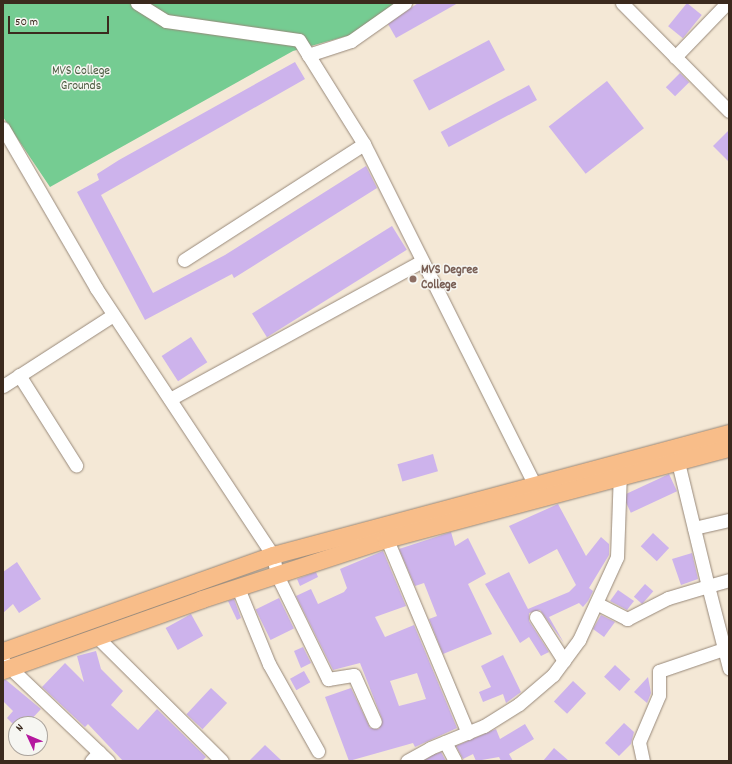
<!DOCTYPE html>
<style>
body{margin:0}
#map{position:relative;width:732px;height:764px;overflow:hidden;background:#f4e8d6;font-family:Dekko,sans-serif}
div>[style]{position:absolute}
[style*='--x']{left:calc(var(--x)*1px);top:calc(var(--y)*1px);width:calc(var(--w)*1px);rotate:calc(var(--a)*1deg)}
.green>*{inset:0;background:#75cc92}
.building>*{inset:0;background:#cdb3ec;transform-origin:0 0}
.roads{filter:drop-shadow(0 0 1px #98897a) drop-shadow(0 0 1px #98897a)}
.minor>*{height:13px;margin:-6.5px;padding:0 6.5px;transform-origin:6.5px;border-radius:6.5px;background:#fff}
.major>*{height:17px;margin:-8.5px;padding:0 8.5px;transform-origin:8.5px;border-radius:8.5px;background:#f8bd89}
.dots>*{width:11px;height:11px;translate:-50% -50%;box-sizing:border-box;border:2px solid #f6f6f2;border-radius:50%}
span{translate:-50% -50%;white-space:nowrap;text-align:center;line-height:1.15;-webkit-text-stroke:3px #f6f6f2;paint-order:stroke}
.park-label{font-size:13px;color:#4c5b41}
.education-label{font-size:13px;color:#785e54;font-weight:700}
.left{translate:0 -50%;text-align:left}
.frame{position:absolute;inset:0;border:4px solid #3b2a1e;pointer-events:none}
.north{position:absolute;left:8px;top:716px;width:40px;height:40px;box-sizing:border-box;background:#f6f6f2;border:1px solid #aba49d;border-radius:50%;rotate:314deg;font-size:11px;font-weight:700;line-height:16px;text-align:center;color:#3b2a1e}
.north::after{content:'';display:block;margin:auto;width:14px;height:18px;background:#b5179e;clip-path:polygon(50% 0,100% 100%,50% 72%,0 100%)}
.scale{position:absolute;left:8px;top:16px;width:101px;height:18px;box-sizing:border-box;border:2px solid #3b2a1e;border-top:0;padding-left:5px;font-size:12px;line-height:14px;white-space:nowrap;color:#3b2a1e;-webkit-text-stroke:3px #f6f6f2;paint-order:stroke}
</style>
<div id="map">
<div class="green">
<i style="clip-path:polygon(3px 3px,405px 3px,354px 34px,293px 51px,50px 187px,3px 117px)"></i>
</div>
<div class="building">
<i style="clip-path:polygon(418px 3px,458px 3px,396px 38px,388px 24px)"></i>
<i style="left:687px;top:3px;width:19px;height:30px;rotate:39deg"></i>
<i style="left:489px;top:40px;width:34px;height:86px;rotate:62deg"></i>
<i style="clip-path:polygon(295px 62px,305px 79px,101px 195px,153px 293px,225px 255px,366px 166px,377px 188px,234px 278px,232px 274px,145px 320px,77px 192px,99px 180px,97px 174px,119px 160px)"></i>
<i style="left:680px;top:73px;width:13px;height:20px;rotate:45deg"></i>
<i style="left:607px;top:81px;width:60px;height:74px;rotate:52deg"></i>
<i style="left:529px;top:85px;width:17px;height:100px;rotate:62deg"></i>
<i style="clip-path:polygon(729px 130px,729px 162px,713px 146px)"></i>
<i style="left:392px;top:226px;width:28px;height:165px;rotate:58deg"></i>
<i style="left:191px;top:337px;width:30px;height:35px;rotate:57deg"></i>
<i style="left:433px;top:454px;width:18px;height:37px;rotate:74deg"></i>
<i style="left:669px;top:474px;width:19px;height:51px;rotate:65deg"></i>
<i style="clip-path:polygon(558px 504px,586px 556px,601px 537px,609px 544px,609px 555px,589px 588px,593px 591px,588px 601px,583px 607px,579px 603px,549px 617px,564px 643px,540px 610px,529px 613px,529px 621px,549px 652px,541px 656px,529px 637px,520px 643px,485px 584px,509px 572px,528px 609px,569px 592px,576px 585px,557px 549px,529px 564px,509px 526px)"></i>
<i style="clip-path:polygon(451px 532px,455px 546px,468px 538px,486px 574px,468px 584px,492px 634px,443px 654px,429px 619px,437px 616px,424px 583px,415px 586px,399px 549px)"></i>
<i style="left:653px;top:533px;width:22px;height:18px;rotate:43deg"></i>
<i style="clip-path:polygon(evenodd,383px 551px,406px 606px,375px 617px,385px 637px,414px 625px,457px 728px,415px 747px,413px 743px,349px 761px,325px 697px,351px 688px,370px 728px,379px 729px,382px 719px,360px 663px,333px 670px,296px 596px,311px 589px,318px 604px,344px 592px,347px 588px,340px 569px,383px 551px,417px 673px,426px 699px,399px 706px,390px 681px,417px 673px)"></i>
<i style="clip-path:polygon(692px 553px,698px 579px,681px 585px,672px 559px)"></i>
<i style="clip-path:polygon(17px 562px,41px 599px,19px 613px,13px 604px,3px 613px,3px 572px)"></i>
<i style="clip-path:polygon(316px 572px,318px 577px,300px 586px,297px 579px)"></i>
<i style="left:645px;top:584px;width:11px;height:17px;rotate:41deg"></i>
<i style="clip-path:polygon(618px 590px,634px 601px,627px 610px,610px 601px)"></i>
<i style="left:279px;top:598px;width:34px;height:26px;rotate:64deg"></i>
<i style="clip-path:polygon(234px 599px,241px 618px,237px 620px,228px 601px)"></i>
<i style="left:191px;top:614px;width:25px;height:29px;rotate:61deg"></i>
<i style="clip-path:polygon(601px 615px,615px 622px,604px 637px,593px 629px)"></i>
<i style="clip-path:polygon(303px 647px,311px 663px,301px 668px,294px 651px)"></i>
<i style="clip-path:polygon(96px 651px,101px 669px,123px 691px,111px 705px,138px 730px,157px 709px,206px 757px,202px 761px,123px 761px,88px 724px,85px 727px,42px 687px,65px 663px,84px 682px,77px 656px)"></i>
<i style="clip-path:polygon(503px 655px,521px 692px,506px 703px,503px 694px,483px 702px,479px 692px,491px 687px,481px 666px)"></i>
<i style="left:615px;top:665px;width:21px;height:16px;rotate:43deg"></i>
<i style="left:304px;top:671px;width:13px;height:16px;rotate:61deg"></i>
<i style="clip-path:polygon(648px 677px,651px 693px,647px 703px,634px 692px)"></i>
<i style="clip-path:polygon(6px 680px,41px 709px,27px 724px,13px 724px,7px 718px,13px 711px,3px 701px,3px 680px)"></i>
<i style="left:573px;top:681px;width:18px;height:28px;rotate:43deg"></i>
<i style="left:211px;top:688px;width:22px;height:36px;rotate:43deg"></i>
<i style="clip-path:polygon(624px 723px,634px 732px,631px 744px,619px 756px,605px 743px)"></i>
<i style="clip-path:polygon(525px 724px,534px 739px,509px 754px,513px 761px,501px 761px,499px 757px,476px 761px,473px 754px,463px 759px,456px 746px,496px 729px,500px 739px)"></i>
<i style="clip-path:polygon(265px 745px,282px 761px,249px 761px)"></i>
<i style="clip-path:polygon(554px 748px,569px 761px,543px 761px)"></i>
<i style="clip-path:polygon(441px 752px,446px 761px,423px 761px,433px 755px)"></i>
</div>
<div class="roads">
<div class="minor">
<i style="--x:137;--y:3;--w:34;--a:32"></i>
<i style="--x:166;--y:21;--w:134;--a:8.1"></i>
<i style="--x:299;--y:40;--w:123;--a:58"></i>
<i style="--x:364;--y:144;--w:380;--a:63.4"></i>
<i style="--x:622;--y:3;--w:152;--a:45.3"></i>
<i style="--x:308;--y:55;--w:45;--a:-18"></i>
<i style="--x:351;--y:41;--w:66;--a:-35.1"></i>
<i style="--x:675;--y:57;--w:75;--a:-46.1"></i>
<i style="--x:3;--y:128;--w:185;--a:59.8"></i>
<i style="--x:96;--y:288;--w:320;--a:56.5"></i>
<i style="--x:273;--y:555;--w:20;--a:79"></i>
<i style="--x:277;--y:575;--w:116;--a:63.9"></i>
<i style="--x:328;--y:679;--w:26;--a:-9"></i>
<i style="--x:354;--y:675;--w:51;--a:65.9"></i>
<i style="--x:184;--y:260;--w:214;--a:-32.8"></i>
<i style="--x:19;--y:375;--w:107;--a:57.7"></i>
<i style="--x:3;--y:386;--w:131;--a:-32.8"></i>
<i style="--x:170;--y:399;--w:287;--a:-28.7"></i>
<i style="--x:676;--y:454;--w:136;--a:76.4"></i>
<i style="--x:708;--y:586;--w:22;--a:-16"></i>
<i style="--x:694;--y:528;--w:36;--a:-13"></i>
<i style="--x:383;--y:530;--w:220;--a:67.3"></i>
<i style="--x:238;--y:588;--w:82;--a:67.8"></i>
<i style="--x:269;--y:664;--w:100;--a:60.6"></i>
<i style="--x:598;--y:604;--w:33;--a:27"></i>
<i style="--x:627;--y:619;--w:46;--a:-27.1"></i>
<i style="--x:668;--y:598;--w:42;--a:-16.7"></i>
<i style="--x:708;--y:586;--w:85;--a:75.6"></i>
<i style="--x:536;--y:617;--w:52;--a:57.5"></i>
<i style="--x:96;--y:636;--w:177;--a:44.8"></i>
<i style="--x:4;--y:662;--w:144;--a:43.6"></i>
<i style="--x:445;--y:742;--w:21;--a:62"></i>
<i style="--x:91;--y:761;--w:12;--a:-48"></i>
<i style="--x:407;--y:761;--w:26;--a:-29"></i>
<i style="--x:430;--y:748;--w:58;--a:-22.2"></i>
<i style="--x:484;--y:726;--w:41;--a:-32.2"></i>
<i style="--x:519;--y:704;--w:45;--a:-40.5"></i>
<i style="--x:553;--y:675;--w:44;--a:-53.4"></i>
<i style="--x:579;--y:640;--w:91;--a:-65.4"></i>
<i style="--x:617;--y:557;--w:88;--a:-88"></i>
<i style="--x:643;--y:761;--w:19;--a:-102"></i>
<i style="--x:639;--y:742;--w:51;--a:-66.9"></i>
<i style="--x:659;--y:695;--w:24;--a:-90"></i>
<i style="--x:659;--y:671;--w:74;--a:-18.9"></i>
</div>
<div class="major">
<i style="--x:3;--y:651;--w:287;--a:-19.6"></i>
<i style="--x:273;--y:555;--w:472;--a:-15"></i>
<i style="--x:3;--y:670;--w:211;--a:-19.6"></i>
<i style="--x:202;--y:599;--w:194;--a:-18.1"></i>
<i style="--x:386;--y:539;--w:355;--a:-14.9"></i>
</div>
</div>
<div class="dots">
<i style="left:413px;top:279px;background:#8d6e63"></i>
</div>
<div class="park-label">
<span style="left:81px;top:80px">MVS College<br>Grounds</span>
</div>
<div class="education-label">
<span class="left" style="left:421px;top:279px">MVS Degree<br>College</span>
</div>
<div class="frame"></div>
<div class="north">N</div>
<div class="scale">50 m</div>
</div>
